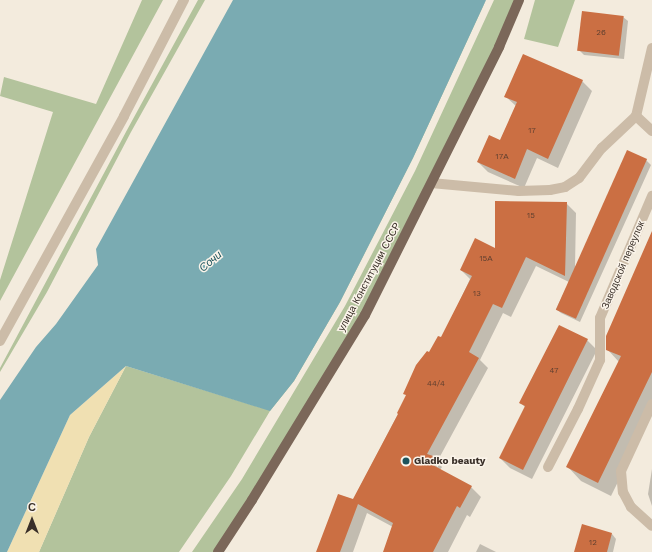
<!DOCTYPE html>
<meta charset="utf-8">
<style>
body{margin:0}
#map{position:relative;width:652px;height:552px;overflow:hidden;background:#f3ebdd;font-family:"Work Sans",sans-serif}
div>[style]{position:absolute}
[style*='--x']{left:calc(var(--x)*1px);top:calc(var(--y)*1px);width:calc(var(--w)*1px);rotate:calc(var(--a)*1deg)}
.green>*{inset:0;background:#b3c39c}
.sand>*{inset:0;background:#f0e0b2}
.water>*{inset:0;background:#7aabb2}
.shadow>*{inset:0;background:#0003}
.building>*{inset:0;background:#cb6f43;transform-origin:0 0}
.lane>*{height:10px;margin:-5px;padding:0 5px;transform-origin:5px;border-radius:5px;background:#ccbca8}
.street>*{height:10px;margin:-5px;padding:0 5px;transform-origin:5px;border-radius:5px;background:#ccbca8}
.primary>*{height:10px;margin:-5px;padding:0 5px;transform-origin:5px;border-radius:5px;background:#7b6759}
.dots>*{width:11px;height:11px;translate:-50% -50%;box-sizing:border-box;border:2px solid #fbf4ea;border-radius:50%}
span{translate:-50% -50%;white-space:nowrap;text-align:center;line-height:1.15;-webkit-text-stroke:3px #fbf4ea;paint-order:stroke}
.number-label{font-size:8px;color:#5e3f2f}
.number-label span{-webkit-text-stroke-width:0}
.street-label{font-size:10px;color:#392f28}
.poi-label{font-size:10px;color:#392f28;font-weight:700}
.left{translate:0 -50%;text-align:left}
.water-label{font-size:11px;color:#1c535c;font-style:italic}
.north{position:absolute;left:12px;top:500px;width:40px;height:40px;-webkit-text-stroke:3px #fbf4ea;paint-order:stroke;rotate:0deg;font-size:11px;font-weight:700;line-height:16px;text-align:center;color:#392f28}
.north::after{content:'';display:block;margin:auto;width:14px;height:18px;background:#392f28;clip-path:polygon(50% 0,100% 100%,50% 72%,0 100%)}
</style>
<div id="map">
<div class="green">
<i style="clip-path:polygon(142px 0,163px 0,0 301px,0 280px,53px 112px,0 96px,4px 77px,96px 104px)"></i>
<i style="clip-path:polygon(198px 0,205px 0,131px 132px,47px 292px,0 372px,0 368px,127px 130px)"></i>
<i style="clip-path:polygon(486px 0,413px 158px,340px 302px,294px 381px,270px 411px,231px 476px,179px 552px,39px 552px,89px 437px,126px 366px,262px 408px)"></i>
<i style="clip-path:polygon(494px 0,519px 0,365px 315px,218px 552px,192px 552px,242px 479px,345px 306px,415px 171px)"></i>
<i style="clip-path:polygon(535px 0,575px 0,558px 47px,524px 39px)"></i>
</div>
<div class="sand">
<i style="clip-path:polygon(126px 366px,89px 437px,39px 552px,7px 552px,70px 415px)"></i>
</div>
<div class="water">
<i style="clip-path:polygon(233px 0,486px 0,413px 158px,340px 302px,294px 381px,270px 411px,126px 366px,70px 415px,7px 552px,0 552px,0 400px,36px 347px,56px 324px,98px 265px,96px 249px)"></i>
</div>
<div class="shadow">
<i style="clip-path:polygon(623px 17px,628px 21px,624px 59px,584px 55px,579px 50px)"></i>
<i style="clip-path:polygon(582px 81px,592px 91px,558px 168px,537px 158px,524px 188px,488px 172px,478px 162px,500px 141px,516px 106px,505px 96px)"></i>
<i style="clip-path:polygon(646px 160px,651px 165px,580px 322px,561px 313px,556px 309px,569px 282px,536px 266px,511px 317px,503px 313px,480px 360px,488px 368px,437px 462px,442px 467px,440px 470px,471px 487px,481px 497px,470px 517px,467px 515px,448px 552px,384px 552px,393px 527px,367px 513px,353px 552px,317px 552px,353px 500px,430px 353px,442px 339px,470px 279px,461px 270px,566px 203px,576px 213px,575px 268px)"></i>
<i style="clip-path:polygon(652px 233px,652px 413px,611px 496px,581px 481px,568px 467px,619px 362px,608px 350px)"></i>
<i style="clip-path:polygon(587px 340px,597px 350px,532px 479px,510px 468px,500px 458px,526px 408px,521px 403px)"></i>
<i style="clip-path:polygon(652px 469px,652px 506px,648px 494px)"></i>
<i style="clip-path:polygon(612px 534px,616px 539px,613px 552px,575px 552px)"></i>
<i style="clip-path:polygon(480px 544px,496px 552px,497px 552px,476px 552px)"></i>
</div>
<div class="building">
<i style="left:582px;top:11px;width:42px;height:40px;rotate:7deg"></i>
<i style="clip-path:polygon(523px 54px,583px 80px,548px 159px,527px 149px,515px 179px,477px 162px,489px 135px,500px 140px,517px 102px,504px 97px)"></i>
<i style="left:627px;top:150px;width:22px;height:175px;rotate:24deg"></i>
<i style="clip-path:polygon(495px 201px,567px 202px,565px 276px,526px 257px,502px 308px,493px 304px,469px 352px,479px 358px,427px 454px,433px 456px,429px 463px,472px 486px,460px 508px,457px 506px,433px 552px,383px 552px,393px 523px,358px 504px,340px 552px,316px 552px,338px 494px,353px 499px,398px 414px,397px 413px,406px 395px,403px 394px,416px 365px,427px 351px,429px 352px,438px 336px,441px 337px,472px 276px,460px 270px,475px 238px,495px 248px)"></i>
<i style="clip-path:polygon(652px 231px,652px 372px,598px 483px,566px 467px,621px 356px,606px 350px,606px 336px)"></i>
<i style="clip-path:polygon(559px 325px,588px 339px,523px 470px,499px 458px,525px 406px,519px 403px)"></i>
<i style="clip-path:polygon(582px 524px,612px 533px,607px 552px,574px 552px)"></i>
</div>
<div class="lane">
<i style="--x:652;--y:48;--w:70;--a:103.2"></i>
<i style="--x:636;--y:116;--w:22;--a:43"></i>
<i style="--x:652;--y:404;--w:74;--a:114.8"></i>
<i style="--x:621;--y:471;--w:21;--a:85"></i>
<i style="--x:623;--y:492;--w:17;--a:62"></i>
<i style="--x:631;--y:507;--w:28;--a:42"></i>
<i style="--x:548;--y:467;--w:65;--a:-62.7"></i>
<i style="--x:578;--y:409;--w:54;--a:-65.8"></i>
<i style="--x:600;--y:360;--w:42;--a:-90"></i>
<i style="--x:600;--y:318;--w:133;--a:-66.9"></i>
</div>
<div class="street">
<i style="--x:431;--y:183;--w:88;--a:5.2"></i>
<i style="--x:519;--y:191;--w:31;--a:-2"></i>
<i style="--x:550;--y:190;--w:15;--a:-11"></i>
<i style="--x:565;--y:187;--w:17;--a:-33"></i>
<i style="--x:579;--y:178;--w:38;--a:-53"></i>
<i style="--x:602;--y:148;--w:47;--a:-43.3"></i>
<i style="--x:0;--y:341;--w:257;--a:-61.1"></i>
<i style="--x:124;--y:116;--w:131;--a:-62.7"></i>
</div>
<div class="primary">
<i style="--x:218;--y:552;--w:62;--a:-56.8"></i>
<i style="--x:252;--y:500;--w:217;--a:-58.6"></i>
<i style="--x:365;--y:315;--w:300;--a:-63.4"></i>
<i style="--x:499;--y:47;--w:51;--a:-66.9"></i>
</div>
<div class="dots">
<i style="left:406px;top:461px;background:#1c535c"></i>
</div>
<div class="number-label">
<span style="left:601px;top:33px">26</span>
<span style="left:532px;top:131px">17</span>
<span style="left:502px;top:157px">17А</span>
<span style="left:531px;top:216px">15</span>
<span style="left:486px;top:259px">15А</span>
<span style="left:477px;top:294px">13</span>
<span style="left:554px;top:371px">47</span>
<span style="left:436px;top:384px">44/4</span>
<span style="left:593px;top:543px">12</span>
</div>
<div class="street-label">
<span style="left:623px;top:265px;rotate:-67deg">Заводской переулок</span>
<span style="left:369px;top:277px;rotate:-62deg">улица Конституции СССР</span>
</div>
<div class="poi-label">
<span class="left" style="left:414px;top:461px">Gladko beauty</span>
</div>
<div class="water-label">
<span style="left:211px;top:262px;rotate:-40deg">Сочи</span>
</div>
<div class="north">С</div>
</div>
